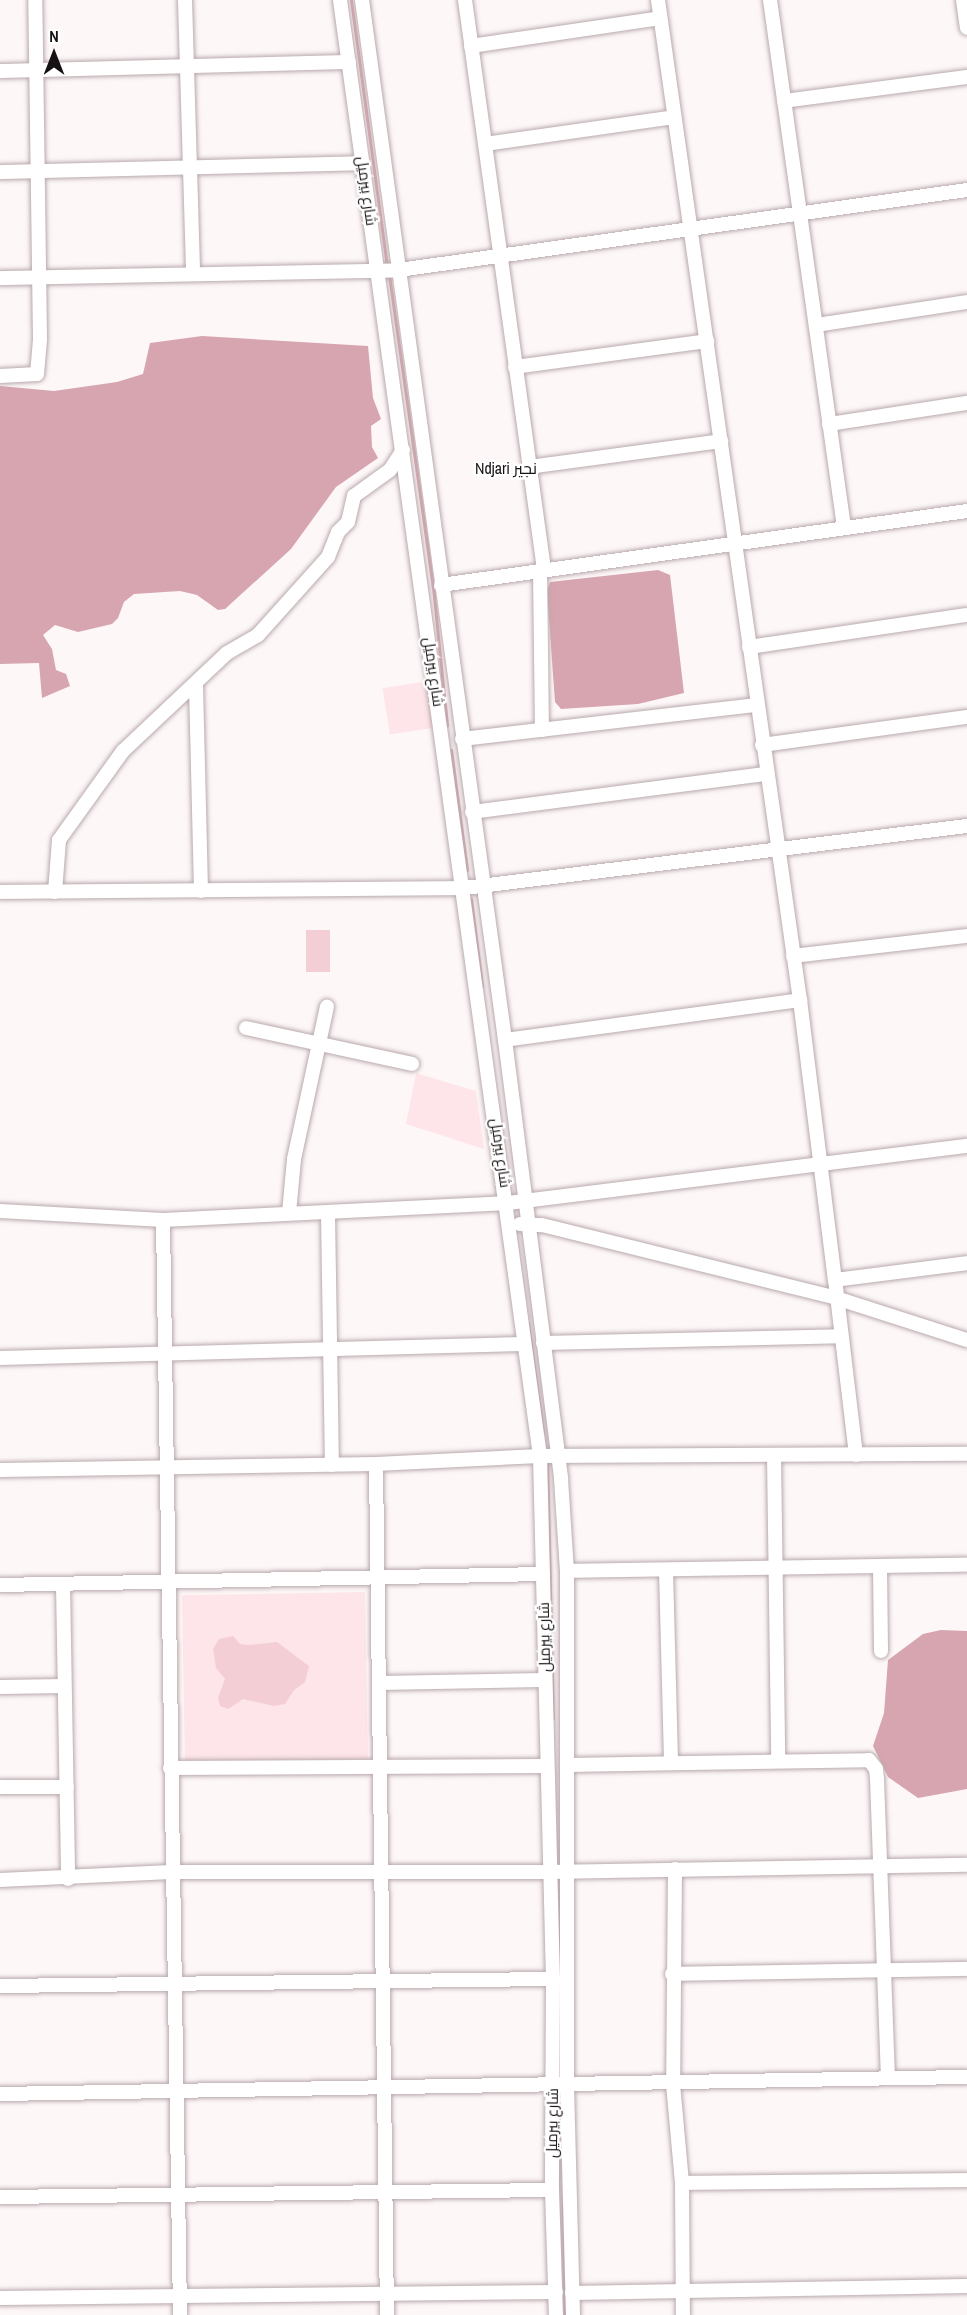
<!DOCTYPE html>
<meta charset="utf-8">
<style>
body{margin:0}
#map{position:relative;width:967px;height:2315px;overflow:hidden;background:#fdf7f8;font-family:"Archivo Narrow",Cairo,sans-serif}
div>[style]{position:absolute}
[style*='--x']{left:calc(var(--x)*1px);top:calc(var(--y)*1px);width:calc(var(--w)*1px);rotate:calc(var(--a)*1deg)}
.built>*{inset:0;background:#fee5ea;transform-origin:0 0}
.green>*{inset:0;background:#f3ced5;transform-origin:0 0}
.water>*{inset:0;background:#d7a5af}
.stream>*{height:3px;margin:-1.5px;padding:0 1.5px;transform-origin:1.5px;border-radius:1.5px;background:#d7a5af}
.roads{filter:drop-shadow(0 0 2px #b9a9ac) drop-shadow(0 0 2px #b9a9ac)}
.minor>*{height:14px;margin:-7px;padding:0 7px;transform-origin:7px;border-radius:7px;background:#fff}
span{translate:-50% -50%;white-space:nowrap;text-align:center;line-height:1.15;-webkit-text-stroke:4.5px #fff;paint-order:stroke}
.street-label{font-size:15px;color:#161112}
.neighbourhood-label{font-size:16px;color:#161112}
.north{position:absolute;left:24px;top:24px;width:60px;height:60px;-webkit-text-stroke:4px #fff;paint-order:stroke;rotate:0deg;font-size:16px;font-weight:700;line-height:24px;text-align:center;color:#161112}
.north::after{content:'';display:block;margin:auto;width:21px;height:27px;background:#161112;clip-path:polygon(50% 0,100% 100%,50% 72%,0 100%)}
</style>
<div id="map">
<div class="built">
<i style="left:428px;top:681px;width:47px;height:46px;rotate:81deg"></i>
<i style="clip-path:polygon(416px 1073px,476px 1091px,484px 1149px,406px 1124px)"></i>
<i style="left:365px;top:1592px;width:167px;height:183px;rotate:89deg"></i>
</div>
<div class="green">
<i style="left:306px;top:930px;width:24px;height:42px"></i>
<i style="clip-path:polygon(233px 1636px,240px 1644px,248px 1645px,277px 1642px,309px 1666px,305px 1682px,294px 1690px,285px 1704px,274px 1706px,243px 1699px,228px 1709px,220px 1706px,218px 1698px,225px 1679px,216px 1668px,213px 1649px,219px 1639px)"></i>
</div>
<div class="water">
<i style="clip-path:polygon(202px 336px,368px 346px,373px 398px,381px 419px,371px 426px,372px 447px,378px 458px,336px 487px,291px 549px,225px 609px,218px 610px,197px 595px,180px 591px,134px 594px,124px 602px,118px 618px,112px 624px,78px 632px,55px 625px,43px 635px,52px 649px,56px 670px,66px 674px,70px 686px,42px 698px,39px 663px,0 664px,0 386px,54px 391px,117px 382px,143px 374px,150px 343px)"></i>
<i style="clip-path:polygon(658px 570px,670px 575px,684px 693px,638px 704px,561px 709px,555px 702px,547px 591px,550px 582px)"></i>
<i style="clip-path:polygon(941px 1630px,967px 1631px,967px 1789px,918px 1798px,888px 1777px,873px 1746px,884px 1713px,888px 1660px,923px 1634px)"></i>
</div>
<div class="stream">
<i style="--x:351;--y:0;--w:268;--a:82.3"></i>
<i style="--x:389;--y:275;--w:315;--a:82"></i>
<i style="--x:433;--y:587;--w:139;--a:84.2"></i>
<i style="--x:451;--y:750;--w:121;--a:82.4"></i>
<i style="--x:471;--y:899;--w:88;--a:82.8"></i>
<i style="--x:528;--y:1323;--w:110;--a:82.2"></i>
<i style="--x:547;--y:1459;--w:260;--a:88.7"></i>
<i style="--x:560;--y:1993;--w:23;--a:90"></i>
<i style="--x:563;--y:2203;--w:112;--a:89"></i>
</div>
<div class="roads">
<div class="minor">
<i style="--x:185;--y:0;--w:271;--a:88.3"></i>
<i style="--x:340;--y:0;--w:1470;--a:82.18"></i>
<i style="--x:540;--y:1456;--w:523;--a:88.58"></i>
<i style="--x:553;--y:1979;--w:211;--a:90.3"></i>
<i style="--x:552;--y:2190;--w:125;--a:88.2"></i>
<i style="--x:362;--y:0;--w:1050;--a:82.17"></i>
<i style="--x:505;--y:1040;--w:443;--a:82.7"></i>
<i style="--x:561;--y:1479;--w:92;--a:86.3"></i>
<i style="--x:567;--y:1571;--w:515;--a:90"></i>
<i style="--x:567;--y:2086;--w:229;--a:88.5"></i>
<i style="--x:465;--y:0;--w:574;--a:82.1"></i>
<i style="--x:658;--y:0;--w:1010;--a:81.92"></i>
<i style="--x:800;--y:1000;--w:282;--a:82.9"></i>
<i style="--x:770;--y:0;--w:532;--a:82.01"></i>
<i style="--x:963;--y:0;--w:28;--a:82"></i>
<i style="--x:471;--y:46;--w:191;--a:-8.4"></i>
<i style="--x:0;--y:71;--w:349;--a:-1.5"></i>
<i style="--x:784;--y:101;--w:185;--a:-7.5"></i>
<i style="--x:485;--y:144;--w:191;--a:-8.1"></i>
<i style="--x:0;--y:172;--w:363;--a:-1.4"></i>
<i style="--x:0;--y:278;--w:399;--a:-1.1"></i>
<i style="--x:399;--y:270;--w:574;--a:-8.02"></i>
<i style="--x:816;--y:325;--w:153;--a:-8.7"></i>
<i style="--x:515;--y:367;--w:194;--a:-7.7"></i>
<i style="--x:0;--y:376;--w:37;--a:-3"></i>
<i style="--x:37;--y:374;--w:36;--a:-85"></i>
<i style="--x:40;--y:338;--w:338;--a:-90.8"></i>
<i style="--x:829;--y:424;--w:140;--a:-8.7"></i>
<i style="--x:529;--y:467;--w:194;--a:-7.7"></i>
<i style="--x:540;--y:570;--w:160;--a:89.3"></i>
<i style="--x:441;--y:585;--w:531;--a:-8.01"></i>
<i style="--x:749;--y:647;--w:220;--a:-8.4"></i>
<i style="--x:196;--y:686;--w:205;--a:88.6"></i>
<i style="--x:462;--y:739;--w:297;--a:-6.6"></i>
<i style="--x:762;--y:745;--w:207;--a:-7.8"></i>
<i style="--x:472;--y:812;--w:296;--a:-7.4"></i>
<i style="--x:0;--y:892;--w:464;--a:-0.5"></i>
<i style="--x:464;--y:888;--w:507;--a:-7.03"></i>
<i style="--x:55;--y:892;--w:52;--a:-85.6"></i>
<i style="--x:59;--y:840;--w:110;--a:-54.3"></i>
<i style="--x:123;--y:751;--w:143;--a:-43.3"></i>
<i style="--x:227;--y:653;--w:36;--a:-30"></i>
<i style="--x:258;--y:635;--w:105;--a:-48.1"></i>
<i style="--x:328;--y:557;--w:27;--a:-68"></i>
<i style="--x:338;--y:532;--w:14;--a:-45"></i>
<i style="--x:348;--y:522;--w:27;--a:-77"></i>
<i style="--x:354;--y:496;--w:44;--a:-35.8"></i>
<i style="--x:390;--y:470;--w:24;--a:-57"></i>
<i style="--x:793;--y:956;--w:175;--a:-6.6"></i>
<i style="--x:246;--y:1028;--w:170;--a:12.2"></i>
<i style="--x:505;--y:1040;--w:298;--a:-7.7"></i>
<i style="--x:0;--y:1211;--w:163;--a:3.2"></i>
<i style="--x:163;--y:1220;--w:345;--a:-2.8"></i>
<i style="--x:508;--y:1203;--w:463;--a:-7.1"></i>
<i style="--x:289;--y:1213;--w:54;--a:-84.7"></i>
<i style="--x:294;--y:1159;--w:156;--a:-77.8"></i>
<i style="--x:328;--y:1214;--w:251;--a:89.1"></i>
<i style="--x:163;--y:1220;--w:1095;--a:89.11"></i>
<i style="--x:520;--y:1224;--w:22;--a:3"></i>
<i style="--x:542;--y:1225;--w:303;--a:13.9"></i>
<i style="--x:836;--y:1298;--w:138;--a:17.8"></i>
<i style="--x:543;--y:1343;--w:298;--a:-1.3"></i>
<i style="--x:0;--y:1358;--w:523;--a:-1.53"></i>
<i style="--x:856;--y:1455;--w:176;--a:-96.8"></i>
<i style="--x:835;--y:1280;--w:133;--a:-7.3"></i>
<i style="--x:774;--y:1456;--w:304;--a:89.2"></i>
<i style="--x:376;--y:1464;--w:851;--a:89.26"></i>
<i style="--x:0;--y:1470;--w:376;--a:-0.9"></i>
<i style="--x:376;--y:1464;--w:164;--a:-2.8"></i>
<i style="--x:540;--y:1456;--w:427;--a:-0.3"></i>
<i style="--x:880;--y:1567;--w:84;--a:89.3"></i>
<i style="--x:666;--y:1570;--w:191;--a:88.5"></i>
<i style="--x:567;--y:1571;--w:400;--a:-0.9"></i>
<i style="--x:63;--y:1584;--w:295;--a:89"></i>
<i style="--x:0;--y:1585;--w:543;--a:-1.16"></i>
<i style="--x:379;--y:1683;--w:165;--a:-1"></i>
<i style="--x:0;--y:1687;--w:64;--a:-0.9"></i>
<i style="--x:567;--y:1765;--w:302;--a:-0.9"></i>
<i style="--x:869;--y:1760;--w:11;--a:52"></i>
<i style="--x:876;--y:1769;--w:10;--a:84"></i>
<i style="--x:877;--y:1779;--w:299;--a:87.9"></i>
<i style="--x:170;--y:1768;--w:376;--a:-0.3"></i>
<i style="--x:0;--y:1787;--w:67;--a:0"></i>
<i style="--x:675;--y:1869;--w:215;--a:90.5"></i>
<i style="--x:673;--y:2084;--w:99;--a:84.8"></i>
<i style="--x:682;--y:2183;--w:132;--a:89.6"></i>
<i style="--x:0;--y:1880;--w:171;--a:-2.7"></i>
<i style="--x:171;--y:1872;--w:379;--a:0"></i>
<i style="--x:550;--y:1872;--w:417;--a:-1"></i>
<i style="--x:672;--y:1974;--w:295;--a:-1"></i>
<i style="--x:0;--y:1986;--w:553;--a:-0.73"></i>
<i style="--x:0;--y:2094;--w:967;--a:-1.01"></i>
<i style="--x:682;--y:2183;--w:285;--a:-0.6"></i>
<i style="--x:0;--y:2197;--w:552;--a:-0.73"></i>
<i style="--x:572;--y:2293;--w:395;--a:-1"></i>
<i style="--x:0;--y:2298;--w:556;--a:-0.62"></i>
</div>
</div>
<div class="street-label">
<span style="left:367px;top:191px;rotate:82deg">شارع بيرميل</span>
<span style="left:434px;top:672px;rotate:82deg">شارع بيرميل</span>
<span style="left:501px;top:1153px;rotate:82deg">شارع بيرميل</span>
<span style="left:544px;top:1637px;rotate:-91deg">شارع بيرميل</span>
<span style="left:552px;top:2123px;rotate:-89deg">شارع بيرميل</span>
</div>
<div class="neighbourhood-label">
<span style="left:506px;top:468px">Ndjari نجير</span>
</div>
<div class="north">N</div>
</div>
